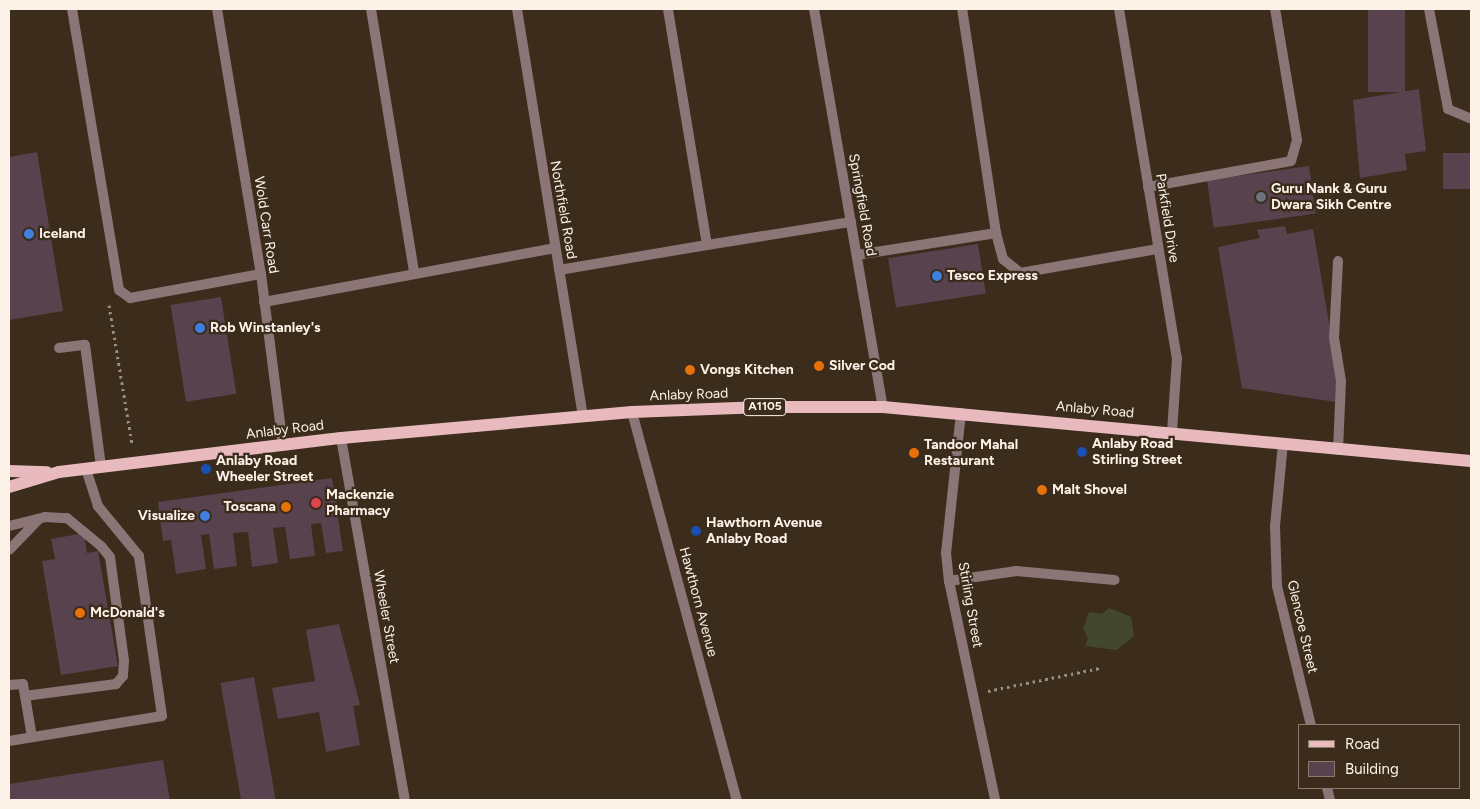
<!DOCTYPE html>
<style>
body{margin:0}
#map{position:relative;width:1480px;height:809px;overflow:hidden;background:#3b2c1c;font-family:Figtree,sans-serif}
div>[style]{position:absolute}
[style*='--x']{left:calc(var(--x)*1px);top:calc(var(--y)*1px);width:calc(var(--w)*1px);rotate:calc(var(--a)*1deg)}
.green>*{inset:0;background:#43472e}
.building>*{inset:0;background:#58424e;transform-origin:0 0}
.path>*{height:3px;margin-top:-1.5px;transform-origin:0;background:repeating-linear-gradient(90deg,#9b8f82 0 2.5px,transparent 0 6.5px)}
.service>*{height:10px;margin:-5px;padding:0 5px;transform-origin:5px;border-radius:5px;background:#8b7576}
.minor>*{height:10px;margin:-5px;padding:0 5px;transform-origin:5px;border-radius:5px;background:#8b7576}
.tertiary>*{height:10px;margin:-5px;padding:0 5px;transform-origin:5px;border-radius:5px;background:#8b7576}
.primary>*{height:12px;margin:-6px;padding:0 6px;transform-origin:6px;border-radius:6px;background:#e8babd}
.dots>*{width:14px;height:14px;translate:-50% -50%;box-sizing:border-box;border:2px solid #3b2c1c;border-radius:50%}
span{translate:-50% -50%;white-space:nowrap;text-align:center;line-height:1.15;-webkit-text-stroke:4.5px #3b2c1c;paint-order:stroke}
.shield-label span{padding:1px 4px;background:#3b2c1c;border:1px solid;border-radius:4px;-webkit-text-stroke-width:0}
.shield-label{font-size:12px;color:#fcf2e8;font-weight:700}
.poi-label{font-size:14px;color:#fcf2e8;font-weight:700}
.left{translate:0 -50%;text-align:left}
.right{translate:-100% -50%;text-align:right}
.street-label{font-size:14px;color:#fcf2e8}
.frame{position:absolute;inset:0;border:10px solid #fcf2e8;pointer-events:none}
.legend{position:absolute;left:1298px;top:724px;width:162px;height:65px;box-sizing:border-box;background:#3b2c1c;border:1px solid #887b6e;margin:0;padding:6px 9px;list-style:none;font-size:15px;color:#fcf2e8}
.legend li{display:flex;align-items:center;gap:10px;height:25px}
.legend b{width:25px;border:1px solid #887b6e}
</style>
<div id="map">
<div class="green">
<i style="clip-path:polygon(1109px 608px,1131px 617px,1134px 636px,1117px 650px,1085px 646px,1088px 638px,1083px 629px,1089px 612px,1102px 614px)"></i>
</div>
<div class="building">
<i style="left:1368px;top:9px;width:37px;height:83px"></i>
<i style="clip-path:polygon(1419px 89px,1426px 151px,1405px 154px,1407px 170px,1360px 178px,1353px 100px)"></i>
<i style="clip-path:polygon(37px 152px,63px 311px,9px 320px,9px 157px)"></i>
<i style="left:1471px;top:153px;width:36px;height:28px;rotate:90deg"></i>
<i style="left:1309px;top:166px;width:48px;height:103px;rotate:82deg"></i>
<i style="clip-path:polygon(1285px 226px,1287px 234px,1313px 229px,1339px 381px,1336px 402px,1242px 388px,1218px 247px,1260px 238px,1257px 230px)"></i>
<i style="left:978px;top:244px;width:50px;height:91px;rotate:81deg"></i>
<i style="left:221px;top:297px;width:98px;height:51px;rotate:81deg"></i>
<i style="clip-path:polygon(332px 478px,343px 551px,326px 553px,321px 523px,311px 524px,315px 556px,290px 559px,285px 527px,273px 528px,278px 563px,252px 567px,248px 532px,233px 533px,237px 566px,214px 569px,209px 534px,201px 535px,206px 569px,176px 574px,171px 540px,163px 541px,158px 502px)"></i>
<i style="clip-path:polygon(84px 533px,87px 553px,98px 551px,118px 666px,61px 675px,42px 561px,55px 559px,51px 539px)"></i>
<i style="clip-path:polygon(339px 624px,360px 705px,353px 706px,360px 745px,326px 752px,319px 712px,278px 719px,272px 688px,315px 681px,306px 630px)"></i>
<i style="left:254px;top:677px;width:125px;height:34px;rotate:80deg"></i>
<i style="clip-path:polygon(163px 760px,170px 800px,9px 800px,9px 784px)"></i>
</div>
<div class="path">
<i style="--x:109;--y:305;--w:141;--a:80.6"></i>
<i style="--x:988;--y:691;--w:114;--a:-11.6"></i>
</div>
<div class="service">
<i style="--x:72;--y:9;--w:285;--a:80.5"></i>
<i style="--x:119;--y:290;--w:14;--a:36"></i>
<i style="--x:130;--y:298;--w:133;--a:-10.4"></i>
<i style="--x:371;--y:9;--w:266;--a:80.7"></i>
<i style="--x:1148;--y:187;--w:145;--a:-10.3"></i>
<i style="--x:1291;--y:161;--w:22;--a:-74"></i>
<i style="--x:1297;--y:140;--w:133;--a:-99.5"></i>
<i style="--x:996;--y:233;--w:27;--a:75"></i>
<i style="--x:1003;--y:259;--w:22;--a:39"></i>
<i style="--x:1020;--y:273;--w:140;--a:-9.9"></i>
<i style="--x:707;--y:245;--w:146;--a:-9.1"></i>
<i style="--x:857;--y:255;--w:141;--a:-9"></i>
<i style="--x:996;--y:233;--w:227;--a:-98.6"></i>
<i style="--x:559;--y:270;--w:150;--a:-9.6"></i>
<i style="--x:707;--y:245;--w:239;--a:-99.4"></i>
<i style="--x:264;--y:302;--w:295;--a:-10.5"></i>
<i style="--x:59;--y:348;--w:26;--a:-7"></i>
<i style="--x:85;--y:345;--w:122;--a:82.5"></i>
<i style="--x:1338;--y:450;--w:69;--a:-87.5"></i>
<i style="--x:1341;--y:381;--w:44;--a:-99.2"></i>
<i style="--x:1334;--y:338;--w:77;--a:-87"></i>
<i style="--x:9;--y:526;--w:37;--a:-14"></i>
<i style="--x:45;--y:517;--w:22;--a:3"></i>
<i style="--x:67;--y:518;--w:44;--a:39.5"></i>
<i style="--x:101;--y:546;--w:14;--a:51"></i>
<i style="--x:110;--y:557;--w:105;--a:82.3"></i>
<i style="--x:124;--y:661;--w:15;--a:94"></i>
<i style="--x:123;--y:676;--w:11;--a:131"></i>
<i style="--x:116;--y:684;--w:92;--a:172.5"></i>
<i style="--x:9;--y:550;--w:43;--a:-45.9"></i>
<i style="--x:949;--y:581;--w:68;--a:-8.5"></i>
<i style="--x:1016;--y:571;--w:99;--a:5.2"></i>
<i style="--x:9;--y:685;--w:14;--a:-4"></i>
<i style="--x:23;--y:684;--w:54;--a:80.4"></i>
</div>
<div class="minor">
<i style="--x:217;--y:9;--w:269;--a:80.6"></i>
<i style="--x:261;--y:274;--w:173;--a:82.7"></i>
<i style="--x:517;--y:9;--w:412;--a:80.8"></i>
<i style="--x:814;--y:9;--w:404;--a:80.2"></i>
<i style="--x:1119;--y:9;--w:354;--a:80.6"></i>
<i style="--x:1177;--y:358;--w:73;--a:93.9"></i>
<i style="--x:1429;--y:9;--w:102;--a:79.2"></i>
<i style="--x:1448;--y:109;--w:25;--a:23"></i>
<i style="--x:961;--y:413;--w:141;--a:96.1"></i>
<i style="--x:946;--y:553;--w:28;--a:84"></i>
<i style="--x:949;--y:581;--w:224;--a:78.1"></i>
<i style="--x:341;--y:438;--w:368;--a:80"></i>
<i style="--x:1283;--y:443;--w:83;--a:95.5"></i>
<i style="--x:1275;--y:526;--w:60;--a:88.1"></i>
<i style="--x:1277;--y:586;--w:143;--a:76.3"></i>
<i style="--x:9;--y:741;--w:155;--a:-9.3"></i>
<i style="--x:162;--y:716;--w:162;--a:-98.2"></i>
<i style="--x:139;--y:556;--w:65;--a:-129.4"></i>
<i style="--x:98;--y:506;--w:40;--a:-108"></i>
<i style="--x:1327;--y:788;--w:12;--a:76"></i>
</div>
<div class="tertiary">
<i style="--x:632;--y:412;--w:402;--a:74.9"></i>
</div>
<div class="primary">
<i style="--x:9;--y:471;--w:38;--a:2"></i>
<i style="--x:9;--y:487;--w:52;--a:-16.7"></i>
<i style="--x:59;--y:472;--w:284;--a:-6.9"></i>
<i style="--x:341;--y:438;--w:292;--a:-5.1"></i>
<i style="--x:632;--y:412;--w:131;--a:-2.2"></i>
<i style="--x:763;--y:407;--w:120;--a:0"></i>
<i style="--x:883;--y:407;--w:590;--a:5.25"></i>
</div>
<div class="dots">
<i style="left:1261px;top:197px;background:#6b7280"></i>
<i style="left:29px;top:234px;background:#3f7fe0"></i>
<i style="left:937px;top:276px;background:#3f7fe0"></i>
<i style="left:200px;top:328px;background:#3f7fe0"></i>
<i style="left:819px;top:366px;background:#e8710a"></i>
<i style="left:690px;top:370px;background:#e8710a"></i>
<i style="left:1082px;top:452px;background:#1a4fb4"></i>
<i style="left:914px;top:453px;background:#e8710a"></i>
<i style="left:206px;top:469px;background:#1a4fb4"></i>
<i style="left:1042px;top:490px;background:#e8710a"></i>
<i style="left:316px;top:503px;background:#e0444e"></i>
<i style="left:286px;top:507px;background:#e8710a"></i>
<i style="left:205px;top:516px;background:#3f7fe0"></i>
<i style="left:696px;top:531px;background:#1a4fb4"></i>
<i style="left:80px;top:613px;background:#e8710a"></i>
</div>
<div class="shield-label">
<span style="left:765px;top:407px">A1105</span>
</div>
<div class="poi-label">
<span class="left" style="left:1271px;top:197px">Guru Nank &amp; Guru<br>Dwara Sikh Centre</span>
<span class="left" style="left:39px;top:234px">Iceland</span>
<span class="left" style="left:947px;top:276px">Tesco Express</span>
<span class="left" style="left:210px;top:328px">Rob Winstanley's</span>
<span class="left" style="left:829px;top:366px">Silver Cod</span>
<span class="left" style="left:700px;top:370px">Vongs Kitchen</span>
<span class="left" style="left:1092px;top:452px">Anlaby Road<br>Stirling Street</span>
<span class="left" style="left:924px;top:453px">Tandoor Mahal<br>Restaurant</span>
<span class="left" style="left:216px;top:469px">Anlaby Road<br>Wheeler Street</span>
<span class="left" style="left:1052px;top:490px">Malt Shovel</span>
<span class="left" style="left:326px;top:503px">Mackenzie<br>Pharmacy</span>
<span class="right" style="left:276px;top:507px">Toscana</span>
<span class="right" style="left:195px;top:516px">Visualize</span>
<span class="left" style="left:706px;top:531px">Hawthorn Avenue<br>Anlaby Road</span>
<span class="left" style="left:90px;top:613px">McDonald's</span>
</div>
<div class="street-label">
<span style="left:862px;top:205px;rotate:80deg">Springfield Road</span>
<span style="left:563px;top:210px;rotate:80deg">Northfield Road</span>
<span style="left:1167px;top:218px;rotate:81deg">Parkfield Drive</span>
<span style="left:266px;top:225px;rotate:81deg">Wold Carr Road</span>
<span style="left:689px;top:395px;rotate:-2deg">Anlaby Road</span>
<span style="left:1095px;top:410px;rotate:5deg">Anlaby Road</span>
<span style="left:285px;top:430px;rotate:-7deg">Anlaby Road</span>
<span style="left:698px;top:602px;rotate:75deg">Hawthorn Avenue</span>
<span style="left:970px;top:605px;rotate:80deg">Stirling Street</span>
<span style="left:386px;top:617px;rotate:80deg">Wheeler Street</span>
<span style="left:1302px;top:627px;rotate:77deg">Glencoe Street</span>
</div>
<div class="frame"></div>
<ul class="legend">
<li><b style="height:6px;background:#e8babd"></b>Road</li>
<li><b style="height:14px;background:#58424e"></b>Building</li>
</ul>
</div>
